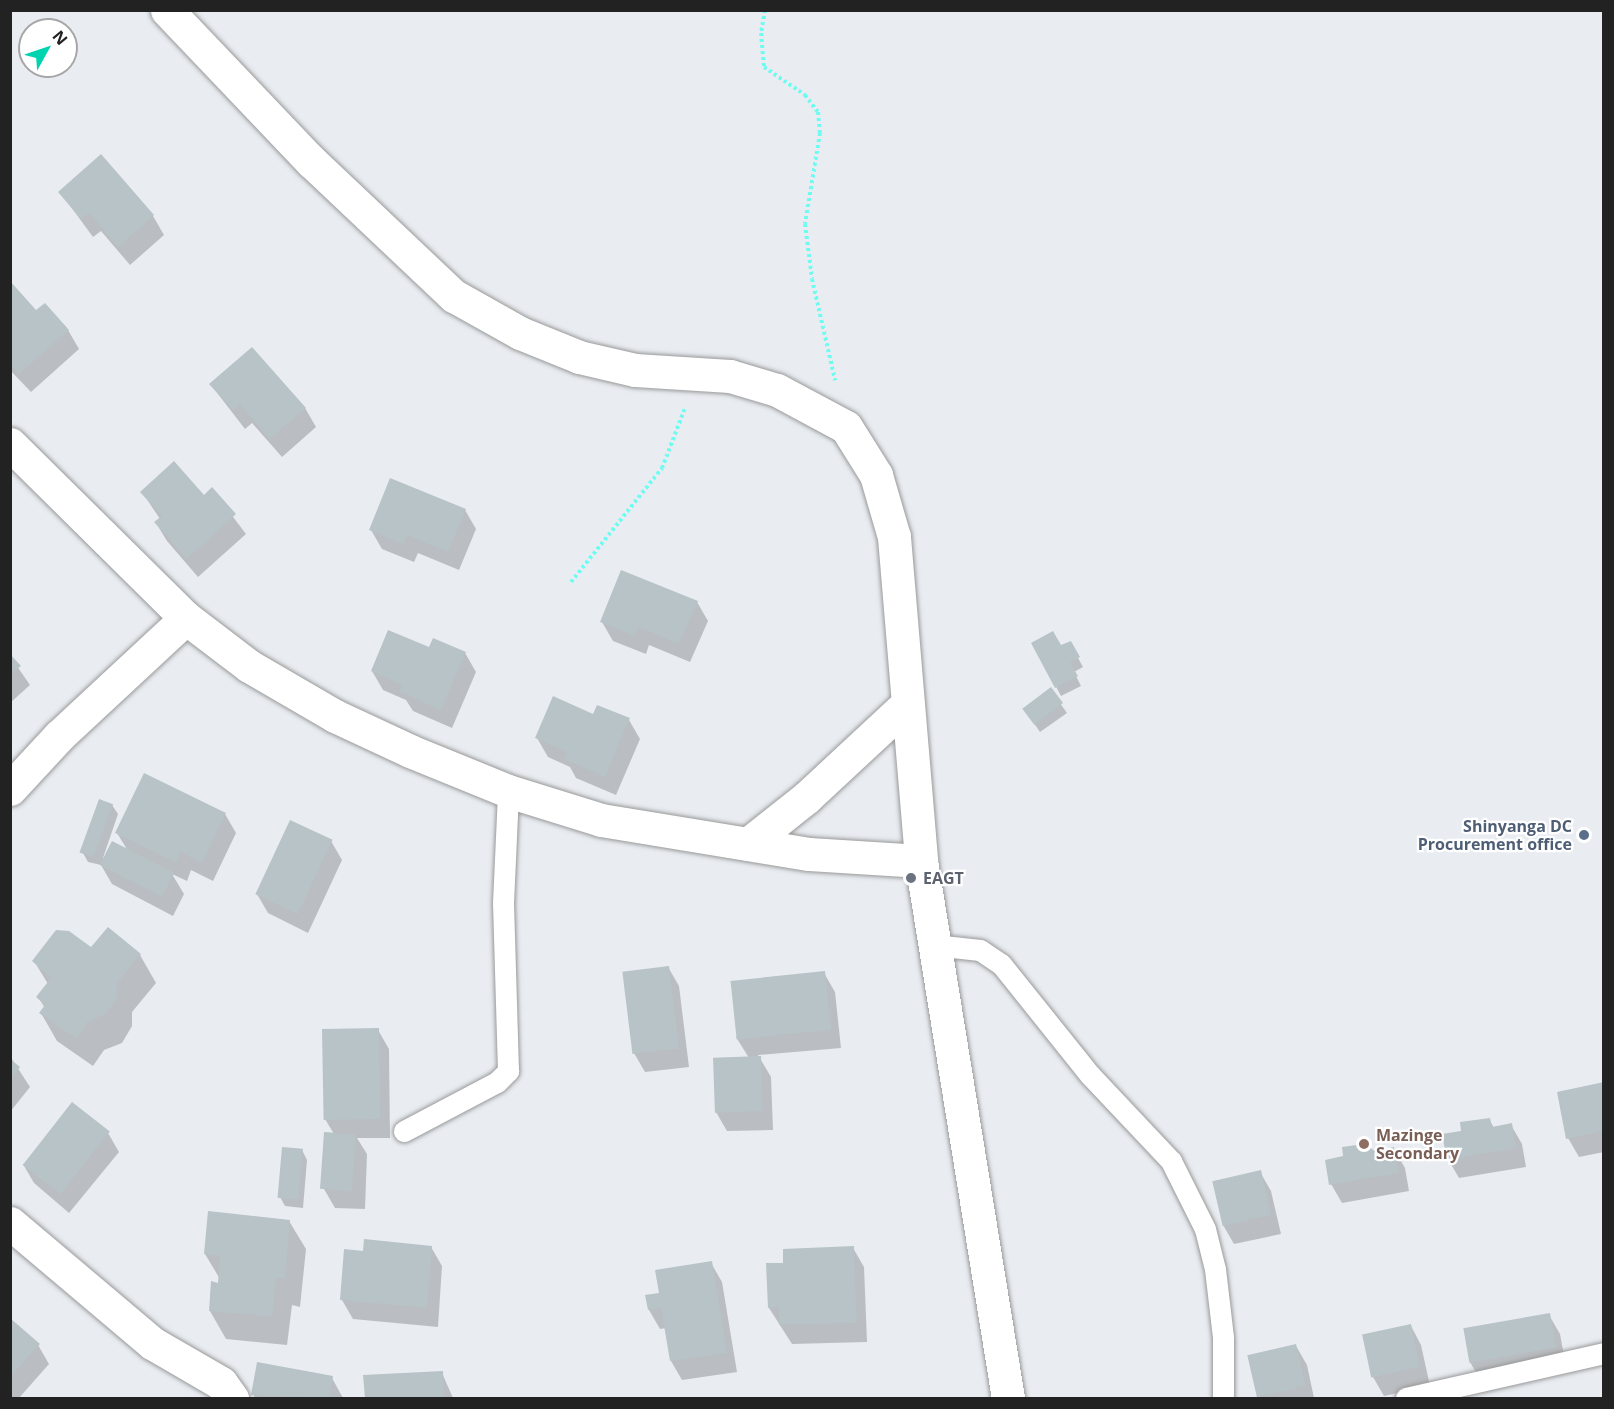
<!DOCTYPE html>
<style>
body{margin:0}
#map{position:relative;width:1614px;height:1409px;overflow:hidden;background:#e9edf2;font-family:"Open Sans",sans-serif}
div>[style]{position:absolute}
[style*='--x']{left:calc(var(--x)*1px);top:calc(var(--y)*1px);width:calc(var(--w)*1px);rotate:calc(var(--a)*1deg)}
.shadow>*{inset:0;background:#0003}
.building>*{inset:0;background:#b7c3c7;transform-origin:0 0}
.path>*{height:4px;margin-top:-2px;transform-origin:0;background:repeating-linear-gradient(90deg,#70fbf1 0 3px,transparent 0 6px)}
.roads{filter:drop-shadow(0 0 2px #999) drop-shadow(0 0 2px #999)}
.service>*{height:21px;margin:-10.5px;padding:0 10.5px;transform-origin:10.5px;border-radius:10.5px;background:#fff}
.minor>*{height:33px;margin:-16.5px;padding:0 16.5px;transform-origin:16.5px;border-radius:16.5px;background:#fff}
.dots>*{width:16px;height:16px;translate:-50% -50%;box-sizing:border-box;border:3px solid #fff;border-radius:50%}
span{translate:-50% -50%;white-space:nowrap;text-align:center;line-height:1.15;-webkit-text-stroke:4.5px #fff;paint-order:stroke}
.service-label{font-size:16px;color:#4e5e75;font-weight:700}
.right{translate:-100% -50%;text-align:right}
.worship-label{font-size:16px;color:#5b616d;font-weight:700}
.left{translate:0 -50%;text-align:left}
.education-label{font-size:16px;color:#785e54;font-weight:700}
.frame{position:absolute;inset:0;border:12px solid #222;pointer-events:none}
.north{position:absolute;left:18px;top:18px;width:60px;height:60px;box-sizing:border-box;background:#fff;border:2px solid #a7a7a7;border-radius:50%;rotate:50deg;font-size:16px;font-weight:700;line-height:24px;text-align:center;color:#222}
.north::after{content:'';display:block;margin:auto;width:21px;height:27px;background:#00d3af;clip-path:polygon(50% 0,100% 100%,50% 72%,0 100%)}
</style>
<div id="map">
<div class="shadow">
<i style="clip-path:polygon(101px 156px,153px 216px,164px 235px,130px 265px,101px 231px,93px 237px,60px 192px)"></i>
<i style="clip-path:polygon(10px 283px,36px 312px,68px 330px,79px 349px,31px 392px,10px 370px)"></i>
<i style="clip-path:polygon(211px 385px,305px 408px,316px 427px,282px 457px,252px 423px,245px 429px)"></i>
<i style="clip-path:polygon(212px 489px,246px 534px,198px 577px,167px 541px,156px 523px,160px 519px,142px 492px,204px 497px)"></i>
<i style="clip-path:polygon(465px 510px,476px 529px,459px 570px,418px 553px,414px 562px,382px 549px,371px 530px)"></i>
<i style="clip-path:polygon(697px 602px,708px 621px,690px 662px,649px 645px,646px 654px,613px 641px,602px 622px)"></i>
<i style="clip-path:polygon(1070px 643px,1083px 667px,1074px 672px,1081px 686px,1061px 696px,1033px 644px,1061px 647px)"></i>
<i style="clip-path:polygon(430px 649px,465px 653px,476px 672px,452px 728px,413px 711px,406px 700px,383px 690px,372px 671px)"></i>
<i style="clip-path:polygon(10px 656px,30px 685px,10px 703px)"></i>
<i style="clip-path:polygon(1050px 689px,1067px 713px,1040px 732px,1029px 716px)"></i>
<i style="clip-path:polygon(594px 716px,629px 720px,640px 739px,616px 795px,576px 778px,570px 767px,548px 757px,537px 738px)"></i>
<i style="clip-path:polygon(112px 805px,118px 814px,103px 858px,128px 851px,117px 833px,225px 814px,236px 833px,213px 881px,191px 870px,187px 881px,172px 874px,184px 894px,173px 916px,112px 884px,101px 865px,88px 862px,83px 853px)"></i>
<i style="clip-path:polygon(331px 841px,342px 860px,308px 933px,268px 913px,257px 894px)"></i>
<i style="clip-path:polygon(140px 955px,156px 983px,132px 1012px,132px 1026px,122px 1043px,104px 1050px,93px 1066px,57px 1041px,41px 1013px,45px 1008px,38px 997px,48px 984px,34px 961px)"></i>
<i style="clip-path:polygon(668px 967px,679px 986px,689px 1067px,645px 1072px,634px 1053px,624px 973px)"></i>
<i style="clip-path:polygon(824px 973px,835px 992px,841px 1048px,758px 1055px,771px 1077px,773px 1130px,727px 1131px,716px 1112px,749px 1058px,736px 1037px)"></i>
<i style="clip-path:polygon(378px 1030px,389px 1049px,390px 1138px,357px 1138px,367px 1154px,365px 1209px,335px 1208px,324px 1189px,334px 1134px,325px 1119px)"></i>
<i style="clip-path:polygon(10px 1056px,30px 1087px,10px 1112px)"></i>
<i style="clip-path:polygon(1604px 1084px,1604px 1152px,1579px 1157px,1568px 1138px)"></i>
<i style="clip-path:polygon(1489px 1119px,1494px 1128px,1511px 1125px,1522px 1144px,1526px 1167px,1459px 1178px,1448px 1159px,1463px 1132px)"></i>
<i style="clip-path:polygon(108px 1133px,119px 1152px,69px 1213px,34px 1183px,23px 1164px)"></i>
<i style="clip-path:polygon(1394px 1149px,1405px 1168px,1409px 1191px,1342px 1203px,1331px 1184px,1374px 1152px)"></i>
<i style="clip-path:polygon(302px 1150px,307px 1160px,303px 1208px,285px 1206px,280px 1197px)"></i>
<i style="clip-path:polygon(1260px 1172px,1271px 1191px,1281px 1234px,1234px 1244px,1223px 1225px)"></i>
<i style="clip-path:polygon(289px 1221px,306px 1249px,300px 1307px,292px 1305px,287px 1345px,226px 1339px,210px 1311px,220px 1279px,205px 1254px)"></i>
<i style="clip-path:polygon(431px 1247px,442px 1266px,438px 1327px,353px 1319px,342px 1300px)"></i>
<i style="clip-path:polygon(853px 1248px,864px 1267px,867px 1342px,792px 1344px,769px 1308px,785px 1264px)"></i>
<i style="clip-path:polygon(711px 1263px,722px 1282px,737px 1372px,682px 1380px,671px 1361px,666px 1328px,660px 1329px,649px 1310px,661px 1294px)"></i>
<i style="clip-path:polygon(1549px 1315px,1560px 1334px,1566px 1366px,1481px 1381px,1470px 1362px,1464px 1329px)"></i>
<i style="clip-path:polygon(10px 1320px,38px 1345px,49px 1364px,19px 1398px,10px 1398px)"></i>
<i style="clip-path:polygon(1411px 1326px,1421px 1345px,1430px 1386px,1384px 1396px,1373px 1377px,1364px 1335px)"></i>
<i style="clip-path:polygon(1296px 1346px,1307px 1365px,1314px 1398px,1260px 1398px,1249px 1356px)"></i>
<i style="clip-path:polygon(442px 1373px,453px 1398px,366px 1398px,365px 1376px)"></i>
<i style="clip-path:polygon(332px 1378px,343px 1398px,255px 1398px,253px 1394px)"></i>
</div>
<div class="building">
<i style="clip-path:polygon(101px 154px,154px 215px,118px 247px,89px 213px,81px 219px,58px 192px)"></i>
<i style="clip-path:polygon(10px 281px,36px 310px,45px 303px,69px 330px,19px 374px,10px 365px)"></i>
<i style="clip-path:polygon(252px 347px,306px 408px,270px 439px,240px 405px,234px 411px,209px 384px)"></i>
<i style="clip-path:polygon(174px 461px,204px 495px,212px 487px,236px 514px,187px 559px,154px 522px,162px 516px,140px 492px)"></i>
<i style="clip-path:polygon(390px 478px,466px 509px,448px 552px,407px 535px,403px 544px,369px 530px)"></i>
<i style="clip-path:polygon(621px 570px,698px 601px,679px 644px,638px 627px,635px 636px,600px 622px)"></i>
<i style="clip-path:polygon(388px 630px,429px 647px,433px 638px,466px 652px,441px 710px,400px 692px,402px 685px,371px 671px)"></i>
<i style="clip-path:polygon(1053px 631px,1061px 645px,1071px 641px,1080px 657px,1070px 663px,1078px 676px,1055px 688px,1031px 643px)"></i>
<i style="clip-path:polygon(10px 654px,21px 666px,10px 674px)"></i>
<i style="left:1051px;top:687px;width:20px;height:36px;rotate:53deg"></i>
<i style="clip-path:polygon(553px 696px,593px 714px,597px 705px,630px 718px,605px 777px,564px 759px,567px 752px,535px 738px)"></i>
<i style="clip-path:polygon(144px 773px,226px 813px,202px 863px,180px 852px,176px 863px,115px 833px)"></i>
<i style="left:99px;top:799px;width:15px;height:57px;rotate:20deg"></i>
<i style="left:290px;top:820px;width:47px;height:82px;rotate:25deg"></i>
<i style="left:112px;top:841px;width:70px;height:27px;rotate:27deg"></i>
<i style="clip-path:polygon(108px 927px,141px 954px,117px 983px,117px 998px,106px 1014px,88px 1021px,77px 1039px,39px 1013px,45px 1005px,36px 997px,51px 978px,32px 961px,56px 930px,69px 931px,91px 947px)"></i>
<i style="left:669px;top:966px;width:83px;height:47px;rotate:83deg"></i>
<i style="left:825px;top:971px;width:59px;height:95px;rotate:84deg"></i>
<i style="left:379px;top:1028px;width:91px;height:57px;rotate:89deg"></i>
<i style="left:761px;top:1056px;width:55px;height:48px;rotate:88deg"></i>
<i style="clip-path:polygon(10px 1059px,20px 1067px,10px 1079px)"></i>
<i style="clip-path:polygon(1604px 1082px,1604px 1131px,1566px 1139px,1557px 1092px)"></i>
<i style="left:72px;top:1102px;width:48px;height:80px;rotate:38deg"></i>
<i style="clip-path:polygon(1490px 1118px,1492px 1127px,1512px 1123px,1516px 1148px,1447px 1160px,1442px 1134px,1461px 1131px,1460px 1122px)"></i>
<i style="left:324px;top:1132px;width:32px;height:57px;rotate:4deg"></i>
<i style="clip-path:polygon(1364px 1144px,1375px 1151px,1394px 1147px,1399px 1173px,1329px 1185px,1325px 1160px,1343px 1156px,1342px 1147px)"></i>
<i style="left:282px;top:1147px;width:21px;height:51px;rotate:5deg"></i>
<i style="left:1261px;top:1170px;width:46px;height:50px;rotate:77deg"></i>
<i style="clip-path:polygon(208px 1211px,290px 1220px,285px 1279px,276px 1278px,272px 1317px,209px 1311px,211px 1281px,218px 1283px,220px 1256px,204px 1254px)"></i>
<i style="clip-path:polygon(364px 1239px,432px 1246px,427px 1308px,340px 1300px,344px 1249px,363px 1251px)"></i>
<i style="clip-path:polygon(854px 1246px,857px 1323px,779px 1325px,779px 1307px,768px 1308px,766px 1263px,783px 1263px,783px 1249px)"></i>
<i style="clip-path:polygon(712px 1261px,727px 1353px,670px 1361px,661px 1308px,648px 1310px,645px 1295px,659px 1293px,655px 1270px)"></i>
<i style="left:1550px;top:1313px;width:35px;height:88px;rotate:80deg"></i>
<i style="clip-path:polygon(10px 1318px,40px 1344px,10px 1377px)"></i>
<i style="left:1411px;top:1324px;width:44px;height:50px;rotate:78deg"></i>
<i style="left:1296px;top:1344px;width:43px;height:50px;rotate:77deg"></i>
<i style="clip-path:polygon(257px 1362px,333px 1376px,329px 1398px,251px 1395px)"></i>
<i style="clip-path:polygon(443px 1371px,444px 1398px,365px 1398px,363px 1375px)"></i>
</div>
<div class="path">
<i style="--x:765;--y:10;--w:23;--a:100"></i>
<i style="--x:761;--y:33;--w:34;--a:85"></i>
<i style="--x:764;--y:67;--w:50;--a:34.3"></i>
<i style="--x:805;--y:95;--w:21;--a:53"></i>
<i style="--x:818;--y:112;--w:21;--a:85"></i>
<i style="--x:820;--y:133;--w:92;--a:99.4"></i>
<i style="--x:805;--y:224;--w:55;--a:82.7"></i>
<i style="--x:812;--y:279;--w:104;--a:77.2"></i>
<i style="--x:571;--y:582;--w:146;--a:-51.4"></i>
<i style="--x:662;--y:468;--w:64;--a:-69"></i>
</div>
<div class="roads">
<div class="service">
<i style="--x:934;--y:945;--w:46;--a:6.2"></i>
<i style="--x:980;--y:950;--w:25;--a:34"></i>
<i style="--x:1001;--y:964;--w:142;--a:51.3"></i>
<i style="--x:1090;--y:1075;--w:118;--a:46.7"></i>
<i style="--x:1171;--y:1161;--w:76;--a:63.4"></i>
<i style="--x:1205;--y:1229;--w:41;--a:76"></i>
<i style="--x:1215;--y:1269;--w:68;--a:83.3"></i>
<i style="--x:1223;--y:1337;--w:61;--a:90"></i>
<i style="--x:404;--y:1131;--w:105;--a:-27.8"></i>
<i style="--x:497;--y:1082;--w:16;--a:-45"></i>
<i style="--x:508;--y:1071;--w:168;--a:-91.7"></i>
<i style="--x:503;--y:903;--w:112;--a:-87.4"></i>
<i style="--x:1406;--y:1398;--w:203;--a:-12.8"></i>
</div>
<div class="minor">
<i style="--x:167;--y:10;--w:209;--a:46.4"></i>
<i style="--x:311;--y:161;--w:197;--a:43.4"></i>
<i style="--x:454;--y:296;--w:76;--a:29.3"></i>
<i style="--x:520;--y:333;--w:64;--a:22.1"></i>
<i style="--x:579;--y:357;--w:57;--a:13.1"></i>
<i style="--x:635;--y:370;--w:95;--a:3.6"></i>
<i style="--x:730;--y:376;--w:49;--a:16.6"></i>
<i style="--x:777;--y:390;--w:78;--a:28.2"></i>
<i style="--x:846;--y:427;--w:57;--a:58"></i>
<i style="--x:876;--y:475;--w:65;--a:73.8"></i>
<i style="--x:894;--y:537;--w:325;--a:85.2"></i>
<i style="--x:921;--y:861;--w:544;--a:80.8"></i>
<i style="--x:10;--y:444;--w:247;--a:44.7"></i>
<i style="--x:186;--y:618;--w:79;--a:37.3"></i>
<i style="--x:249;--y:666;--w:99;--a:30.2"></i>
<i style="--x:335;--y:716;--w:83;--a:25"></i>
<i style="--x:410;--y:751;--w:106;--a:22.2"></i>
<i style="--x:508;--y:791;--w:97;--a:17.3"></i>
<i style="--x:601;--y:820;--w:211;--a:9.3"></i>
<i style="--x:809;--y:854;--w:112;--a:3.6"></i>
<i style="--x:10;--y:789;--w:72;--a:-47.2"></i>
<i style="--x:59;--y:736;--w:173;--a:-42.9"></i>
<i style="--x:748;--y:844;--w:75;--a:-38.5"></i>
<i style="--x:807;--y:797;--w:137;--a:-42.9"></i>
<i style="--x:10;--y:1223;--w:186;--a:40.2"></i>
<i style="--x:152;--y:1343;--w:80;--a:30.1"></i>
<i style="--x:221;--y:1383;--w:19;--a:54"></i>
</div>
</div>
<div class="dots">
<i style="left:1584px;top:835px;background:#5c6f8a"></i>
<i style="left:911px;top:878px;background:#6b7280"></i>
<i style="left:1364px;top:1144px;background:#8d6e63"></i>
</div>
<div class="service-label">
<span class="right" style="left:1572px;top:835px">Shinyanga DC<br>Procurement office</span>
</div>
<div class="worship-label">
<span class="left" style="left:923px;top:878px">EAGT</span>
</div>
<div class="education-label">
<span class="left" style="left:1376px;top:1144px">Mazinge<br>Secondary</span>
</div>
<div class="frame"></div>
<div class="north">N</div>
</div>
